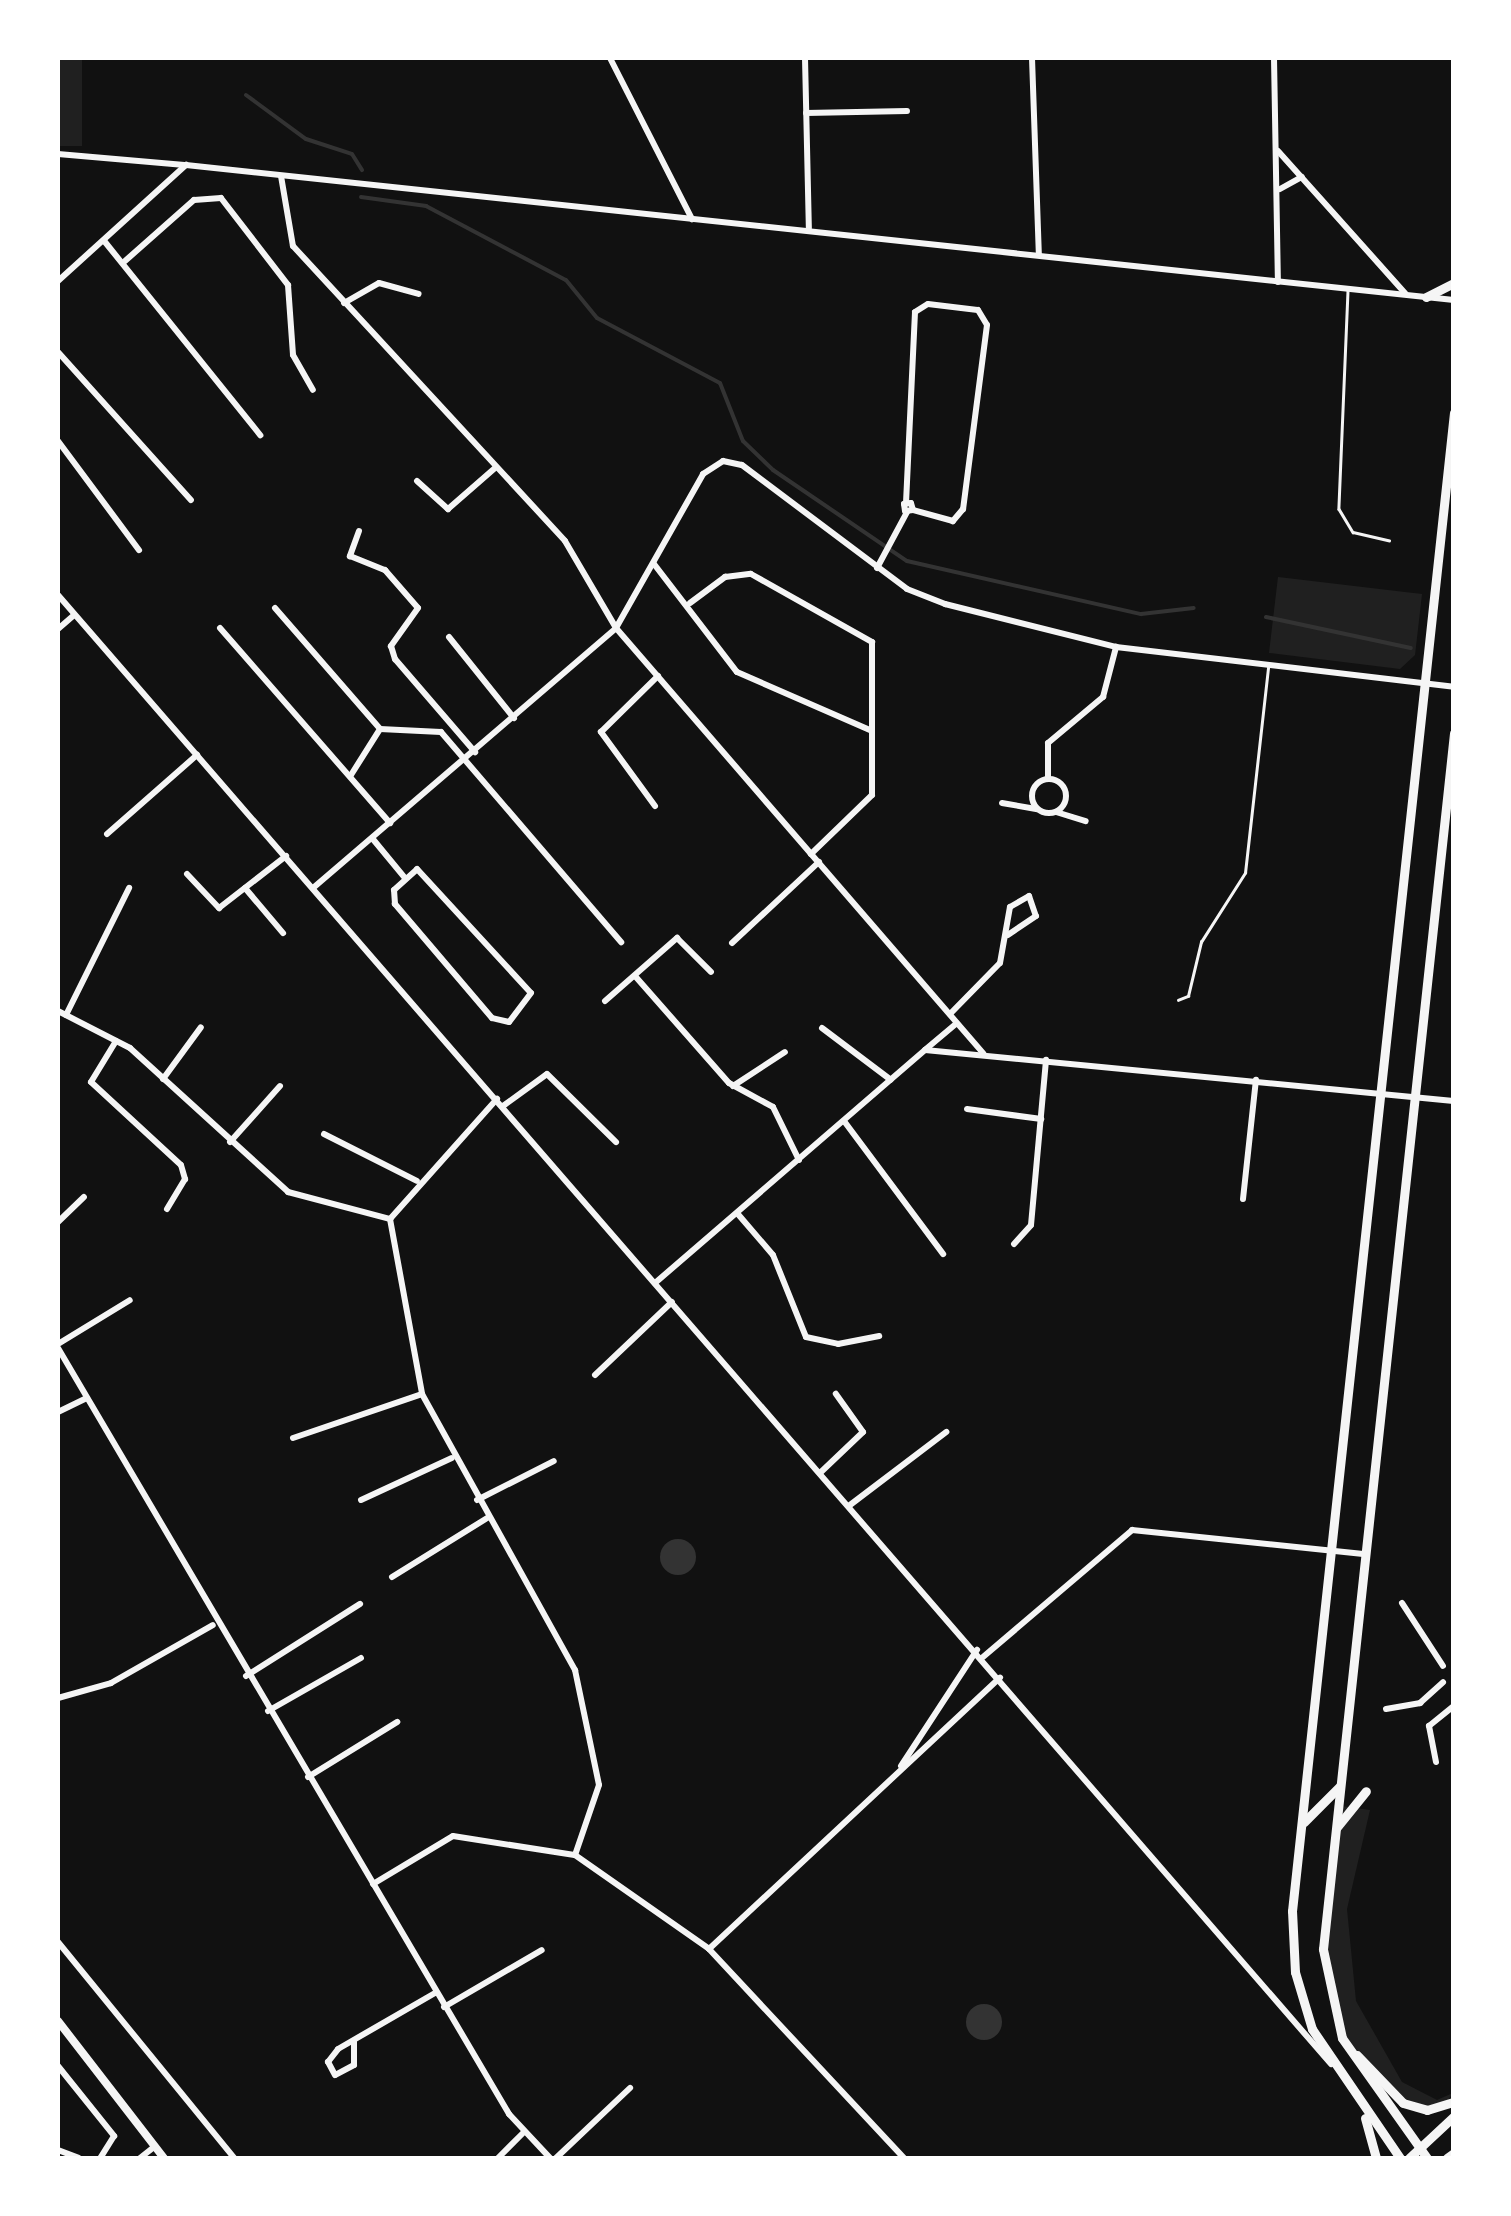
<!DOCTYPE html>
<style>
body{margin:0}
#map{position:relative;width:1511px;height:2216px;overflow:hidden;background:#111;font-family:Merriweather,serif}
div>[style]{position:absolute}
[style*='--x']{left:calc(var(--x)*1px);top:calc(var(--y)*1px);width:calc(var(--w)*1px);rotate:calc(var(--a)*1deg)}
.green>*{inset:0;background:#202020;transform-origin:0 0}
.water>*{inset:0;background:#333}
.round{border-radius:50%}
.stream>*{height:4px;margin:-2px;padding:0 2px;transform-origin:2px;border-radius:2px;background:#333}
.service>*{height:2.5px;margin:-1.25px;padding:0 1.25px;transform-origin:1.25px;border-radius:1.25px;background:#f5f5f5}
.minor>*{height:6px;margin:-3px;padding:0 3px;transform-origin:3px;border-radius:3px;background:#f5f5f5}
.minor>.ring{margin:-3px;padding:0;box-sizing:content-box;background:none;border:6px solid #f5f5f5;border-radius:50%}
.tertiary>*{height:8px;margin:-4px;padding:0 4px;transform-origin:4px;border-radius:4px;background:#f5f5f5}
.primary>*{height:9px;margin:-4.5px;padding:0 4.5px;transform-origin:4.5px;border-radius:4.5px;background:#f5f5f5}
span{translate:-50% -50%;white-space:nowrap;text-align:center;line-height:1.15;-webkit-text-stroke:8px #fff;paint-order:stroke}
.frame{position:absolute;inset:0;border:60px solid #fff;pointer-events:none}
</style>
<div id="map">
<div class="green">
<i style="left:58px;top:58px;width:24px;height:88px"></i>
<i style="clip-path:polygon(1278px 577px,1422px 594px,1415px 655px,1400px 669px,1269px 653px)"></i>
<i style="clip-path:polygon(1334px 1805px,1370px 1810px,1347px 1909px,1356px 2001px,1402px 2082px,1437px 2100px,1453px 2093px,1441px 2110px,1396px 2100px,1343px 2036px,1324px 1950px)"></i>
</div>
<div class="water">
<i class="round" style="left:660px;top:1539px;width:36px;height:36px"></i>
<i class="round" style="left:966px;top:2004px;width:36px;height:36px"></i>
</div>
<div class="stream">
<i style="--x:246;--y:95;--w:74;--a:36.3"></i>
<i style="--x:306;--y:139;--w:48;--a:18.1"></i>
<i style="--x:352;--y:154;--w:19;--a:58"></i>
<i style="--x:361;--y:197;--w:66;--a:7.9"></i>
<i style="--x:426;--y:206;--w:158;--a:27.9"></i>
<i style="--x:566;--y:280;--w:49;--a:50.8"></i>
<i style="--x:597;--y:318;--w:139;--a:27.9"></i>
<i style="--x:720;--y:383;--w:62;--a:68.4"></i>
<i style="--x:743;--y:441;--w:42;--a:44"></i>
<i style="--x:773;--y:470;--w:162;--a:34.2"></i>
<i style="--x:907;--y:561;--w:240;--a:12.8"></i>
<i style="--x:1141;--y:614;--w:53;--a:-6.5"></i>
<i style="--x:1266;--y:617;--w:148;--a:12.1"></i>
</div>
<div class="service">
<i style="--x:1348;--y:291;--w:218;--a:92.4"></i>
<i style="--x:1339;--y:509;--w:27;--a:59"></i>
<i style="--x:1353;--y:532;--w:37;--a:13"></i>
<i style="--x:1178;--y:1000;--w:11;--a:-22"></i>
<i style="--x:1188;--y:996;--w:56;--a:-76.5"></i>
<i style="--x:1201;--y:942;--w:82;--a:-57.5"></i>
<i style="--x:1245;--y:873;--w:207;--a:-83.6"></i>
</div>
<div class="minor">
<i style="--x:610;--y:58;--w:181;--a:63"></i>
<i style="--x:805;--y:58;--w:170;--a:88.7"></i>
<i style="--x:1032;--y:58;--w:196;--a:88"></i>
<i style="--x:1274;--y:58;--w:224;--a:89"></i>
<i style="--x:806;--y:113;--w:101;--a:-1.1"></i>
<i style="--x:1278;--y:151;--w:191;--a:48.2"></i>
<i style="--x:58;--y:154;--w:127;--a:5"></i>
<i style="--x:281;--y:176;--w:71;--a:80.3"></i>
<i style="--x:293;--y:246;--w:401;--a:47.3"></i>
<i style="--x:565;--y:541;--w:101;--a:59.6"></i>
<i style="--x:616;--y:628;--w:562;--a:49.19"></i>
<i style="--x:1280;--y:189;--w:25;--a:-29"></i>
<i style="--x:105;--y:242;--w:248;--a:51.2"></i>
<i style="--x:125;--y:261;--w:92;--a:-41.5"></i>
<i style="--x:194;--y:200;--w:27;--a:-4"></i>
<i style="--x:221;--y:198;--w:110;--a:52.4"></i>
<i style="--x:288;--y:285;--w:70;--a:85.9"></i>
<i style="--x:293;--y:355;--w:40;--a:60.3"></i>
<i style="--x:58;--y:281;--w:173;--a:-42.2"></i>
<i style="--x:186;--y:165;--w:1275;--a:6.08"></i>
<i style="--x:344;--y:303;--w:40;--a:-29.7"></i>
<i style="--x:379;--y:283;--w:41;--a:15.4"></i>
<i style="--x:58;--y:352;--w:199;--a:48.1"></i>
<i style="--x:58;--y:441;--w:136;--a:53.4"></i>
<i style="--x:417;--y:481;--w:42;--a:42.1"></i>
<i style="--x:448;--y:509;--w:62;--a:-41.1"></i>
<i style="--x:906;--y:503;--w:191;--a:-87.3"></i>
<i style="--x:915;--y:312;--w:15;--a:-32"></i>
<i style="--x:928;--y:304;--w:50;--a:6.8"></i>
<i style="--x:978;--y:310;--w:17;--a:59"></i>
<i style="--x:987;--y:325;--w:186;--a:97.4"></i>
<i style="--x:963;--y:509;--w:16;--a:130"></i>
<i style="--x:953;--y:521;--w:41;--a:-164.6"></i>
<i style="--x:911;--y:503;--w:7;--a:74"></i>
<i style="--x:913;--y:510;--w:8;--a:173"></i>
<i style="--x:905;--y:511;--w:7;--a:-98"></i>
<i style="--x:904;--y:504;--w:7;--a:-8"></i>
<i style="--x:359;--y:531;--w:27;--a:110"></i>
<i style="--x:350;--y:556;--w:38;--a:22"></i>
<i style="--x:385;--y:570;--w:50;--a:49"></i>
<i style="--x:418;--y:608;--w:47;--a:125.4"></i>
<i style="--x:391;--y:646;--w:14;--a:73"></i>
<i style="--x:395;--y:659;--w:123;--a:49.3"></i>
<i style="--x:654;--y:564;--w:136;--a:52.5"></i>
<i style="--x:737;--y:672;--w:145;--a:23.6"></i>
<i style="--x:877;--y:568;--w:64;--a:-61.8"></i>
<i style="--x:58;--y:595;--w:1944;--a:49.09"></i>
<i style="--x:690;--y:603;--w:44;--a:-36.6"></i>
<i style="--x:725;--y:577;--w:26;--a:-7"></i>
<i style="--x:751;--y:574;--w:139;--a:29.3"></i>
<i style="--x:872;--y:642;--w:153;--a:90"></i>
<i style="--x:872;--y:795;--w:85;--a:136"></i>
<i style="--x:275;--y:608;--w:160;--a:49"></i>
<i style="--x:220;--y:628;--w:259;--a:48.9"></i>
<i style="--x:58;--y:629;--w:21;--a:-41"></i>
<i style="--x:449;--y:637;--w:104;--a:51.3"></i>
<i style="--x:380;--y:729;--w:61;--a:2.8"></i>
<i style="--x:441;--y:732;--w:277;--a:49.4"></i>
<i style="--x:351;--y:775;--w:54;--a:-57.8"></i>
<i style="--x:1048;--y:778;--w:35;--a:-90"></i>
<i style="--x:1048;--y:743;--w:72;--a:-39.9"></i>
<i style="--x:1103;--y:697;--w:52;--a:-75.4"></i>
<i class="ring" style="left:1032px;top:779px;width:28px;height:28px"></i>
<i style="--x:1002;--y:803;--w:36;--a:10"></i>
<i style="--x:655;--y:806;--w:92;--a:-126.1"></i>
<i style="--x:601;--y:732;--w:80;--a:-44.5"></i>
<i style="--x:1056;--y:812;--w:31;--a:17"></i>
<i style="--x:107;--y:834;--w:120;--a:-41.3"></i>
<i style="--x:372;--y:838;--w:52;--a:50.5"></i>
<i style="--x:417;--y:869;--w:168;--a:47.4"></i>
<i style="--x:531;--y:993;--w:36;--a:127"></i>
<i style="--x:509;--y:1022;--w:17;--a:-167"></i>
<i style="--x:492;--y:1018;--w:150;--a:-130.4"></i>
<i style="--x:395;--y:904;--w:14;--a:-94"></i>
<i style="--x:394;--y:890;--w:31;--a:-42"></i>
<i style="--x:187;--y:874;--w:47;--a:46.7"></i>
<i style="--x:219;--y:908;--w:85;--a:-37.8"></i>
<i style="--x:245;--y:888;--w:59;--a:49.8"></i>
<i style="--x:313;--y:888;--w:399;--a:-40.6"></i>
<i style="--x:616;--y:628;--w:177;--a:-60.5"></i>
<i style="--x:703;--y:474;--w:24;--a:-33"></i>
<i style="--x:723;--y:461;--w:19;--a:12"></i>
<i style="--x:742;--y:465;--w:206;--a:36.9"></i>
<i style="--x:907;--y:589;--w:41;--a:21.5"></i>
<i style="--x:945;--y:604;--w:176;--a:14.1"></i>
<i style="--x:1116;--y:647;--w:340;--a:6.7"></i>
<i style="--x:732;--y:943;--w:119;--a:-43"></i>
<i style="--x:635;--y:976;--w:142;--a:48.7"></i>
<i style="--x:729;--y:1083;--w:50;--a:28.6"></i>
<i style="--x:773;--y:1107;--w:59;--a:63.9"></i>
<i style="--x:605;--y:1001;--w:96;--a:-41.2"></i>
<i style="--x:677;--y:938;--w:48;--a:45"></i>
<i style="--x:58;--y:1011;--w:81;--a:27.2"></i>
<i style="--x:130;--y:1048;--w:214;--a:42.3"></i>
<i style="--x:288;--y:1192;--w:106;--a:14.8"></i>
<i style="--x:390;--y:1219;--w:161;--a:-48.3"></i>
<i style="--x:950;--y:1014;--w:71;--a:-45.6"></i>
<i style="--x:1000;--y:963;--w:57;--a:-79.9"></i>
<i style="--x:1010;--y:907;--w:22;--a:-30"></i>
<i style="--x:1029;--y:896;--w:21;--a:71"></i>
<i style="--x:1036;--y:916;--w:34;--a:146"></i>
<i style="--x:66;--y:1015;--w:142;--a:-63.6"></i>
<i style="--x:822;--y:1028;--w:86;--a:37"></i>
<i style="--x:116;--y:1041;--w:48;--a:121.4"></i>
<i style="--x:91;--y:1082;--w:122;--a:42.7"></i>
<i style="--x:181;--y:1165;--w:15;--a:74"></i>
<i style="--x:185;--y:1179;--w:35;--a:121"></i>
<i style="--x:926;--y:1049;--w:40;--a:-40"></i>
<i style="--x:163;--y:1079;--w:64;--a:-53.8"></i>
<i style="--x:733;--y:1086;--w:62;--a:-33.2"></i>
<i style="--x:503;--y:1106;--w:54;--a:-36"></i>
<i style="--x:547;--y:1074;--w:97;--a:44.6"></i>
<i style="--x:967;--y:1109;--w:75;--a:7.7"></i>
<i style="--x:844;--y:1121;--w:166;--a:53.3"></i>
<i style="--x:324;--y:1134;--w:104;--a:26.8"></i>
<i style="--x:230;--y:1142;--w:75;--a:-48.2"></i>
<i style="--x:1243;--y:1199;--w:120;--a:-83.8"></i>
<i style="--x:737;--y:1213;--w:55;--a:49.4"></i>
<i style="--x:773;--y:1255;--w:88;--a:68.1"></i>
<i style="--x:806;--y:1337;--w:33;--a:12"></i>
<i style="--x:838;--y:1344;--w:42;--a:-11"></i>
<i style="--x:390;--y:1219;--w:178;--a:79.6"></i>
<i style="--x:422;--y:1394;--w:316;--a:61"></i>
<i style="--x:575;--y:1670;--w:117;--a:78.2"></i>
<i style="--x:599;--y:1785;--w:74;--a:108.9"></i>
<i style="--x:58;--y:1222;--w:36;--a:-44"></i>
<i style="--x:1014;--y:1244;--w:25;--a:-48"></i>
<i style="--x:1031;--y:1225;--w:166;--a:-84.8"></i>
<i style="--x:655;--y:1283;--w:357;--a:-40.8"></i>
<i style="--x:925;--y:1050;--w:531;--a:5.51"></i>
<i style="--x:58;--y:1344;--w:84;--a:-31.4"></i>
<i style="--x:58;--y:1348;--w:889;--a:59.51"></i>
<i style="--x:509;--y:2114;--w:60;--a:47"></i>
<i style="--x:595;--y:1375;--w:106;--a:-43.5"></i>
<i style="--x:58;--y:1412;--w:32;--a:-26"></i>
<i style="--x:293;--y:1438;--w:136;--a:-18.8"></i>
<i style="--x:821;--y:1472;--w:58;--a:-43.6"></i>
<i style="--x:863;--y:1432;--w:47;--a:-125.4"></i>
<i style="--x:361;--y:1500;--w:100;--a:-24.8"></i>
<i style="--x:477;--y:1500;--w:86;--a:-26.9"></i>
<i style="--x:850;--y:1505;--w:121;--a:-37.2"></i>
<i style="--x:392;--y:1577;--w:112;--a:-31.8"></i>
<i style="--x:1402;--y:1603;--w:75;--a:56.9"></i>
<i style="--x:983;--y:1657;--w:196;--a:-40.4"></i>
<i style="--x:1132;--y:1530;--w:235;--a:5.9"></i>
<i style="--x:246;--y:1676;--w:135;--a:-32.3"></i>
<i style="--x:58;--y:1698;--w:55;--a:-15.8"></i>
<i style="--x:111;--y:1683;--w:117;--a:-29.6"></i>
<i style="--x:1386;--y:1709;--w:35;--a:-10"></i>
<i style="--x:1420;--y:1703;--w:31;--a:-42"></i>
<i style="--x:268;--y:1711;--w:107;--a:-29.7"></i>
<i style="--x:1436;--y:1762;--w:37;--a:-101"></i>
<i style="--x:1429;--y:1726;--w:32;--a:-39"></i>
<i style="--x:901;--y:1766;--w:139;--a:-56.8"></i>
<i style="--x:308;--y:1777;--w:105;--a:-31.7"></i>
<i style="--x:373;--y:1884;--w:93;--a:-31"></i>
<i style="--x:453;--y:1836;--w:123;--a:8.9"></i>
<i style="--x:575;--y:1855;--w:164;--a:35"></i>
<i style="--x:709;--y:1949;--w:286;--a:47"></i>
<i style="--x:58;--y:1942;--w:279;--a:50.8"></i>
<i style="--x:709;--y:1949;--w:398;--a:-43"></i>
<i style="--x:444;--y:2007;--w:113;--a:-30.2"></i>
<i style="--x:354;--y:2041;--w:24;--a:90"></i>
<i style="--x:354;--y:2065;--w:21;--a:152"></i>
<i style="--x:335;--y:2075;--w:15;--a:-118"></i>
<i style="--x:328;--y:2062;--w:16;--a:-52"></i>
<i style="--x:338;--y:2049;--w:112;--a:-30"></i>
<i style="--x:58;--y:2066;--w:90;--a:51.3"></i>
<i style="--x:114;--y:2136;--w:26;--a:122"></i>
<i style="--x:58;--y:2150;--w:22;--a:21"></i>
<i style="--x:140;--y:2158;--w:18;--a:-38"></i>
<i style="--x:498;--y:2158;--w:35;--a:-45"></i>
<i style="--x:556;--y:2158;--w:102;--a:-43.4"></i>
</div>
<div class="tertiary">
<i style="--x:58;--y:2021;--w:173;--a:52.3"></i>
</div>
<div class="primary">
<i style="--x:1426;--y:297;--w:31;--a:-27"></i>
<i style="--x:1304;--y:1822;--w:51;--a:-45"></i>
<i style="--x:1337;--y:1827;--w:46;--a:-51.1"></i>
<i style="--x:1357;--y:2055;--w:66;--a:46.2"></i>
<i style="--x:1403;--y:2103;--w:25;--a:16"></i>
<i style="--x:1427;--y:2110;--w:28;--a:-17"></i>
<i style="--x:1365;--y:2118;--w:41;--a:74.6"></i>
<i style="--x:1400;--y:2158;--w:156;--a:-124.3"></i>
<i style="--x:1312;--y:2029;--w:59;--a:-106.6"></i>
<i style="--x:1295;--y:1972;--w:61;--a:-92.8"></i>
<i style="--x:1292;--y:1911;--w:1507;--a:-83.83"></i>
<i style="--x:1409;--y:2158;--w:62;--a:-43"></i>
<i style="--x:1427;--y:2158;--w:147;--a:-125.3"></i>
<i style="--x:1342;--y:2038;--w:91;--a:-102.1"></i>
<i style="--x:1323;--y:1949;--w:1223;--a:-83.85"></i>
<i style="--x:1447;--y:2158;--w:9;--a:-36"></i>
</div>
<div class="frame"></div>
</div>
